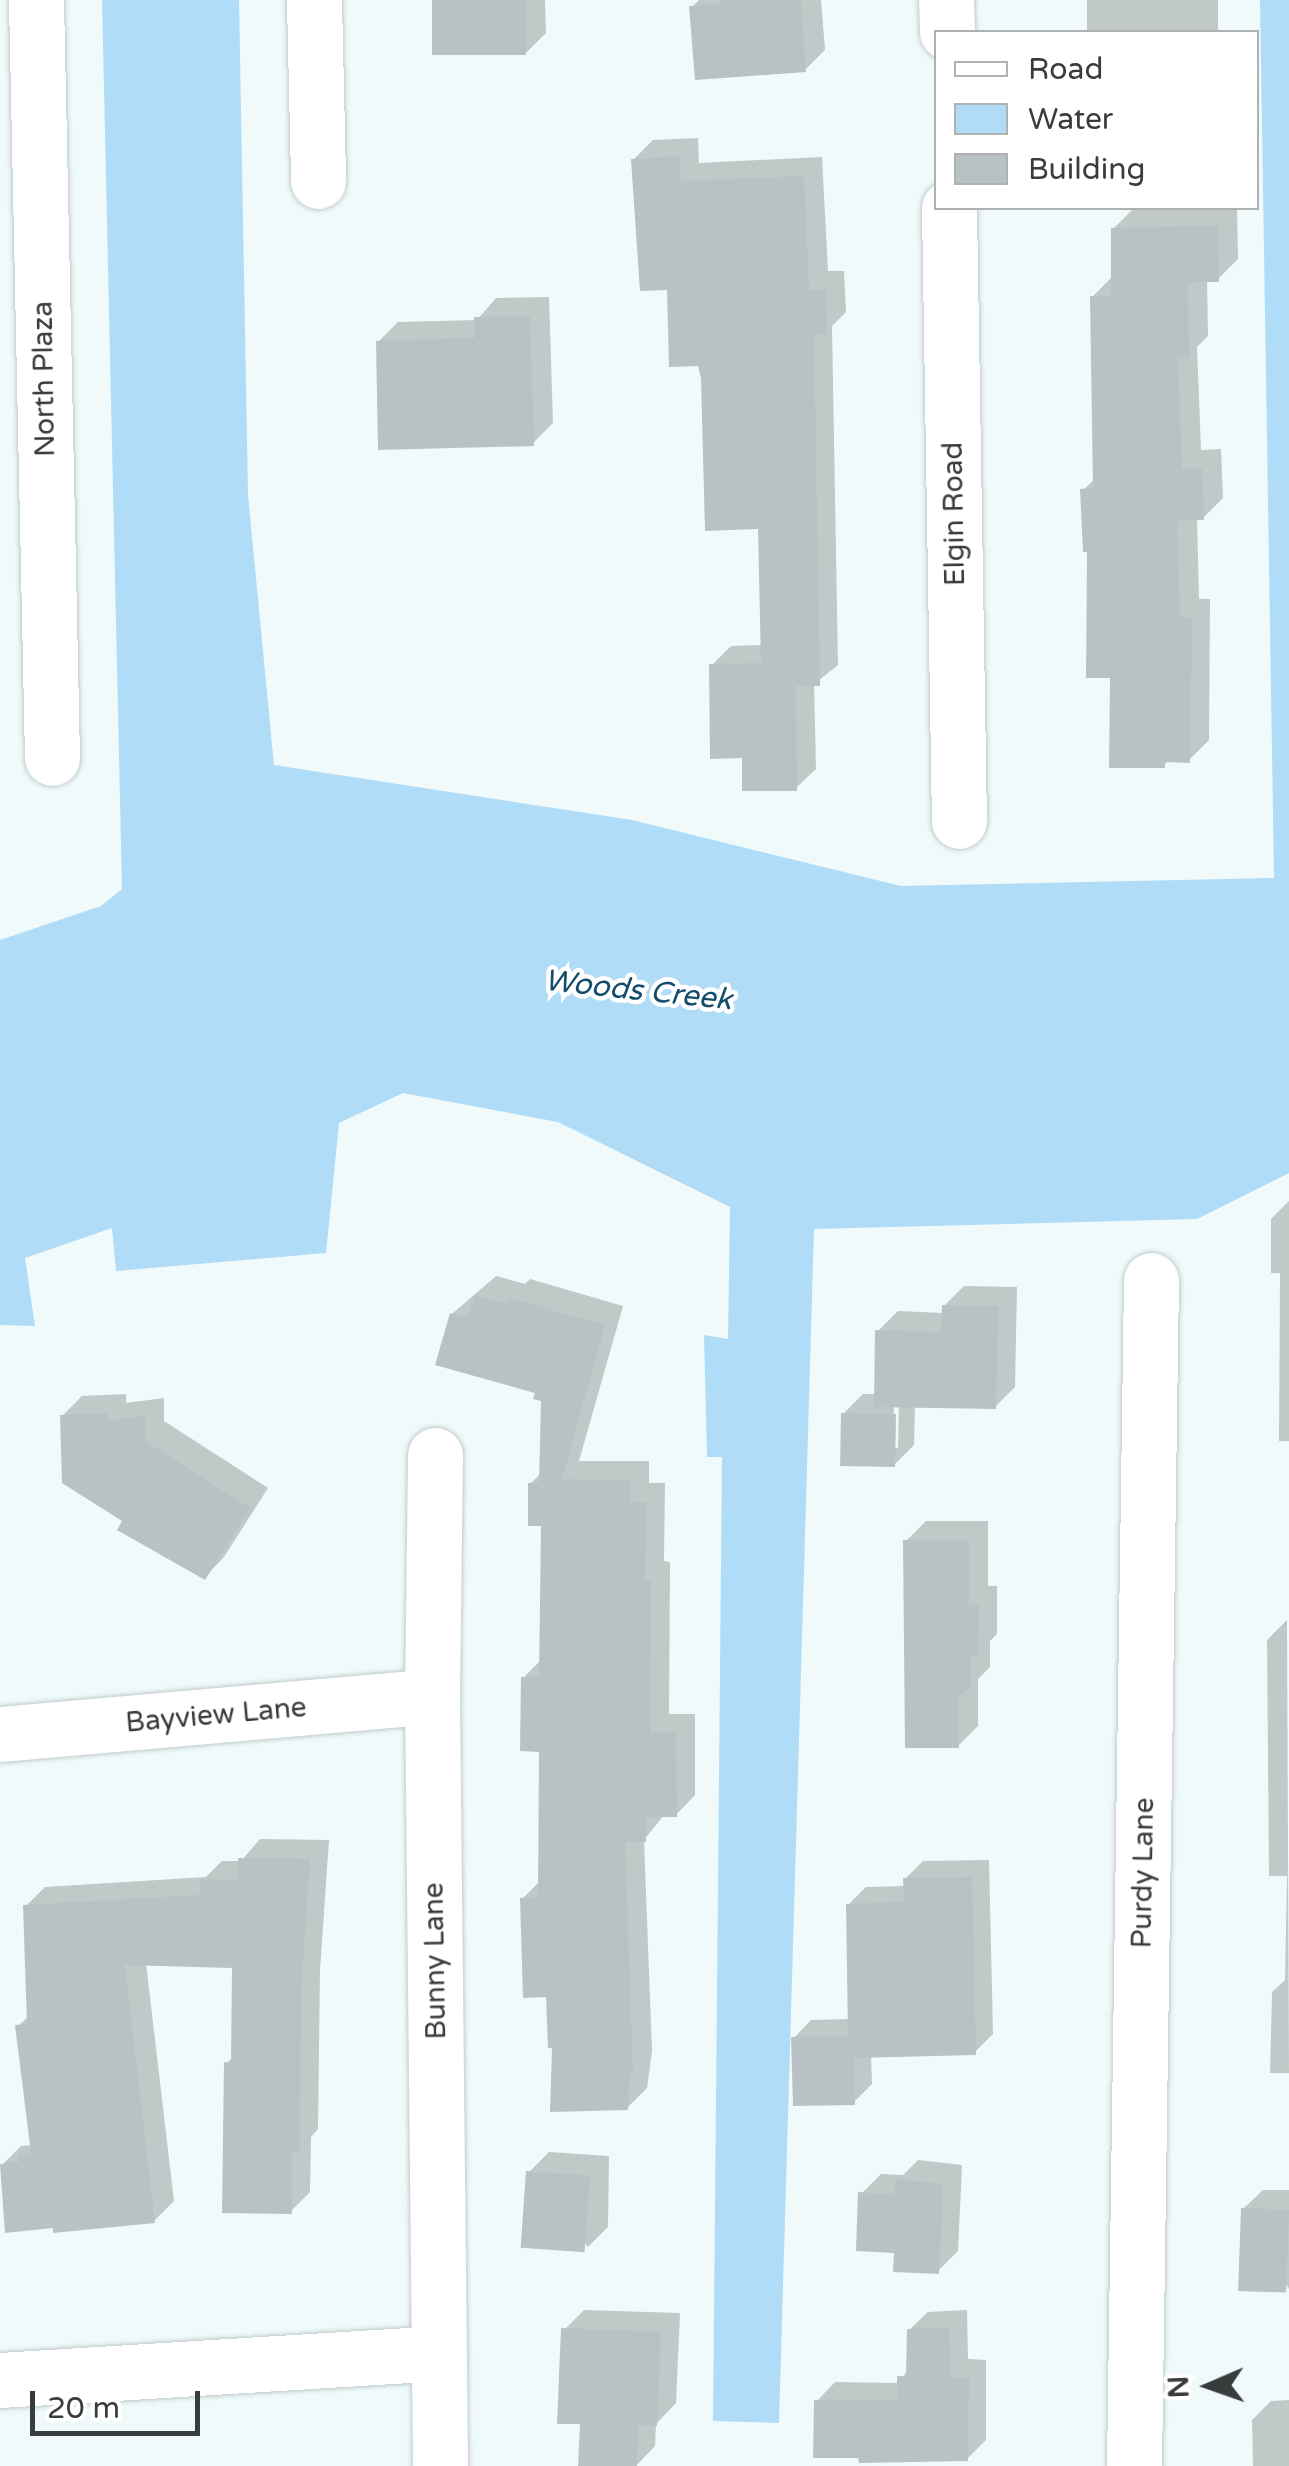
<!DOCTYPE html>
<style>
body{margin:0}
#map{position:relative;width:1289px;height:2466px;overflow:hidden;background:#f0fafb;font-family:"Varela Round",sans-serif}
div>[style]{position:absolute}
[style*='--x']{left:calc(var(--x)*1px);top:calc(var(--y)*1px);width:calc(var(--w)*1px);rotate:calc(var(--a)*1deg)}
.water>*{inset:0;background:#b1dcf7}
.shadow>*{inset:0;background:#0003;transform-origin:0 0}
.building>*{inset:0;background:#b8c2c4;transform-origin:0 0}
.roads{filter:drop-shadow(0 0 2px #c1cccc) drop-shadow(0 0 2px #c1cccc)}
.minor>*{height:55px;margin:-27.5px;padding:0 27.5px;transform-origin:27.5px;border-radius:27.5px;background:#fff}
span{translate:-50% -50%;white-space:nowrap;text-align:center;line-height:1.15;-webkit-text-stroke:9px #fff;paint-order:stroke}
.street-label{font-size:28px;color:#383c3c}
.water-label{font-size:30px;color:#134d6b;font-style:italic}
.legend{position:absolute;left:934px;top:30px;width:325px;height:180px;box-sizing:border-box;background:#fff;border:2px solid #afb1b1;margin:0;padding:12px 18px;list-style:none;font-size:30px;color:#383c3c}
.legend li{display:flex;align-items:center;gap:20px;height:50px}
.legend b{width:50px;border:2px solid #afb1b1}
.north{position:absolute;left:1159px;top:2336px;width:100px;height:100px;-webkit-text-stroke:8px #fff;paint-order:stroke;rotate:268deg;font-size:28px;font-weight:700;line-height:40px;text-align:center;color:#383c3c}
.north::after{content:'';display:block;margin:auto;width:35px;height:45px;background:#383c3c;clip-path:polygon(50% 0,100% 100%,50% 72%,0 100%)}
.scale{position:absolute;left:30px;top:2391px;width:170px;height:45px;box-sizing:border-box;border:5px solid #383c3c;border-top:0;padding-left:12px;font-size:30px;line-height:35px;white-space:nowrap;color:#383c3c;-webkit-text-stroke:8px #fff;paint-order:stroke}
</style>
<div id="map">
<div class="water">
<i style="clip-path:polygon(102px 0,239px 0,248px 495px,274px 765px,632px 820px,901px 886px,1274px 878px,1260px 0,1289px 0,1289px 1173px,1197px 1219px,814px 1229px,779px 2423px,713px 2421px,722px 1457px,707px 1457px,704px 1335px,728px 1339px,730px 1207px,558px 1122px,403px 1093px,339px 1123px,326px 1253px,116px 1271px,112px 1228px,25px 1258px,35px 1326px,0 1325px,0 940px,101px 906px,122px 889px)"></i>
</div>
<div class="shadow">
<i style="clip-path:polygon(435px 0,545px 0,546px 33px,526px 53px)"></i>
<i style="clip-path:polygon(699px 0,821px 0,825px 50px,805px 70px,692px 7px)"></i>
<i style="left:1087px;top:0;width:131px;height:32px"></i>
<i style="clip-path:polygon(698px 138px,699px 163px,822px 157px,828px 271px,844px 271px,846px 312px,832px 326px,838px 665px,814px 684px,816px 769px,796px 788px,744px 756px,712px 665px,731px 646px,763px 645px,761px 527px,670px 288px,633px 160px,653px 140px)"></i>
<i style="clip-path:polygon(1237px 208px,1238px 259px,1218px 279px,1207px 279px,1208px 336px,1197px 347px,1201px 450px,1221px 449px,1223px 498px,1203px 518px,1197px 518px,1199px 599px,1210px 599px,1209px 740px,1189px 760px,1169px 760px,1164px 765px,1113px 676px,1090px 549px,1083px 490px,1096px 478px,1092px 297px,1112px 277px,1113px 229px,1133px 209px)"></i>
<i style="clip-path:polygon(549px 297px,553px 423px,533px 443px,378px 342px,398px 322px,477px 320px,496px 298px)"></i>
<i style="clip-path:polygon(1289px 1201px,1289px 1441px,1279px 1441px,1280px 1273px,1271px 1273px,1271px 1219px)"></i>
<i style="clip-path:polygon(496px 1276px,525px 1284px,530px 1279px,623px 1306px,579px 1461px,649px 1461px,649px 1483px,665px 1483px,664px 1561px,670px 1562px,669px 1714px,695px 1714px,695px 1795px,676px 1815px,664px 1815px,644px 1840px,652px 2051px,647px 2088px,627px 2108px,554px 2046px,548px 1994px,522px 1899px,541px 1880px,542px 1749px,523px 1678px,541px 1660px,543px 1523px,530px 1484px,542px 1472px,543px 1399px,452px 1314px)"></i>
<i style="clip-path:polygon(evenodd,964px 1286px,1017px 1287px,1015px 1387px,995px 1407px,915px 1406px,914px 1445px,894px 1465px,843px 1414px,863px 1394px,877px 1394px,878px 1331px,898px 1311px,944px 1313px,944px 1306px,964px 1286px,894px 1401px,899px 1402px,898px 1448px,893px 1448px,894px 1401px)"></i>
<i style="clip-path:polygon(126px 1394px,126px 1403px,164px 1398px,164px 1421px,268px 1488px,224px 1557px,205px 1577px,126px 1520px,62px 1416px,82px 1396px)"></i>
<i style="clip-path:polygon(926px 1521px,988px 1521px,988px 1586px,997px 1586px,997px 1634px,990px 1641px,990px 1667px,978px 1679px,978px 1726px,958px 1746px,906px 1541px)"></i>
<i style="clip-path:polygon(1287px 1620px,1289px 2073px,1270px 2073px,1272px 1992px,1285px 1980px,1287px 1876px,1269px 1876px,1267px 1640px)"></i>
<i style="clip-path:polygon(260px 1839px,329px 1840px,320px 1970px,318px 2129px,311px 2137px,310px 2192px,291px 2211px,226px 2064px,234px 2056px,234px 1966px,146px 1963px,174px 2201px,154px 2221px,1px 2166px,21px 2146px,32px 2145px,18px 2026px,30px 2015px,26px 1906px,45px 1887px,206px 1877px,222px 1861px,241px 1861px)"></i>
<i style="clip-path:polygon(989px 1860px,993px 2034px,975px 2052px,871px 2055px,872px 2084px,854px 2102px,794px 2038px,811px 2020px,850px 2019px,848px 1905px,866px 1887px,906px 1886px,905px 1879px,923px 1861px)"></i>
<i style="clip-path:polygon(549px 2152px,609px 2156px,608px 2227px,588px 2247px,529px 2172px)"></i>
<i style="clip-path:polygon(918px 2160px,962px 2165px,958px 2251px,938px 2271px,861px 2194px,881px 2174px,903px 2175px)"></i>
<i style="clip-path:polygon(1263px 2190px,1289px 2190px,1289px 2289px,1243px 2209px)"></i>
<i style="clip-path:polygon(584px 2310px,680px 2313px,676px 2403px,656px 2424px,655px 2446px,636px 2466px,582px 2422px,564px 2330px)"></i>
<i style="clip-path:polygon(967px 2310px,968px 2359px,986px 2360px,986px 2440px,967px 2459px,817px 2401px,835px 2382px,899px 2383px,909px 2368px,909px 2330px,928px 2312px)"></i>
<i style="clip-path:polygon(1289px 2400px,1289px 2466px,1253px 2466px,1252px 2420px,1271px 2401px)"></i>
</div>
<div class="building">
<i style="left:432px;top:0;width:94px;height:55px"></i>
<i style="clip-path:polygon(720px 0,801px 0,806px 72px,695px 80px,689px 6px,720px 4px)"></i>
<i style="clip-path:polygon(679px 156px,681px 181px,804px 176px,809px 290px,826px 289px,827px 334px,814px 334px,820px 686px,796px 686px,797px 791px,742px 791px,742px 758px,710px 759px,709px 664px,761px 663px,758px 529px,705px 531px,701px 378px,698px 366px,669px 367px,667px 290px,640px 291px,631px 159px)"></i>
<i style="clip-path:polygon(1218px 226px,1219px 282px,1188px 282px,1189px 358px,1178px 359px,1182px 469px,1202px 468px,1204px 520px,1177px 521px,1180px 617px,1192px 618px,1190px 763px,1165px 762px,1165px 768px,1109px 768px,1110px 678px,1086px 678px,1087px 552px,1083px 552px,1080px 489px,1093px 488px,1090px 296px,1111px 296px,1111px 228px)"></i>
<i style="clip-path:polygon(530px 316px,534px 446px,378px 450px,376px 341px,475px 338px,474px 317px)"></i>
<i style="clip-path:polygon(474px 1295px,507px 1304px,508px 1298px,605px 1325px,562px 1479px,630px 1480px,630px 1502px,646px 1502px,645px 1580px,651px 1581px,650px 1733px,676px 1732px,677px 1817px,646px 1817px,646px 1842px,625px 1842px,633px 2073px,629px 2074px,628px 2110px,550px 2112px,552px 2048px,548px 2048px,546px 1997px,523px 1998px,520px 1898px,538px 1897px,539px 1752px,520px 1751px,521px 1677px,539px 1677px,541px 1526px,528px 1526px,528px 1483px,539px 1482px,541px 1401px,533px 1399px,535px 1393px,435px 1365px,450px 1313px,468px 1318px)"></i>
<i style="clip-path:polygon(942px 1305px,998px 1306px,996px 1409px,874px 1407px,875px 1330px,941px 1332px)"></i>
<i style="clip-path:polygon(108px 1413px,108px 1421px,145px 1416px,145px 1441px,250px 1508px,205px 1580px,117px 1530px,122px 1521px,62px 1483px,60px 1415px)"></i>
<i style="left:841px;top:1413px;width:55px;height:53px;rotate:1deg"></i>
<i style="clip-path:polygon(903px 1540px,969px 1540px,969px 1604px,979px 1605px,978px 1656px,971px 1656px,971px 1689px,959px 1695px,959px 1748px,905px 1748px)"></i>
<i style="clip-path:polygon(238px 1858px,310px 1859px,301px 1991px,300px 2151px,292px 2151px,292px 2214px,222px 2213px,224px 2062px,231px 2063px,232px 1968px,125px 1965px,155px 2223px,53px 2233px,53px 2228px,5px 2233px,0 2164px,19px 2162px,19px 2154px,31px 2153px,15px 2025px,27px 2024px,23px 1905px,200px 1895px,200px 1879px,238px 1880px)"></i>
<i style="clip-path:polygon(972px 1877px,976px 2055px,854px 2058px,855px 2105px,793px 2106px,791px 2037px,848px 2036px,846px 1904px,904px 1902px,903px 1878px)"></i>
<i style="left:526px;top:2171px;width:64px;height:77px;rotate:4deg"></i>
<i style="clip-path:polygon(896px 2179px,943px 2184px,939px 2274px,893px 2272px,894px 2253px,856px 2251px,858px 2192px,894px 2195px)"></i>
<i style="left:1241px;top:2208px;width:48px;height:83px;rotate:2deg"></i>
<i style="clip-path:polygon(561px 2328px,661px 2332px,657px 2426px,638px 2425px,637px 2466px,578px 2466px,580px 2424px,557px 2424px)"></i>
<i style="clip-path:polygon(949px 2328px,950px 2377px,969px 2377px,968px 2461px,859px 2463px,858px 2458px,813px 2458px,814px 2400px,897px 2400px,897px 2376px,906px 2376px,907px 2329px)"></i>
</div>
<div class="roads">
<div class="minor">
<i style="--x:36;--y:0;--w:758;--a:88.79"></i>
<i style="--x:314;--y:0;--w:181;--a:88.7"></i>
<i style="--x:946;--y:0;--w:32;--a:88"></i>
<i style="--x:949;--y:208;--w:613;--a:89.07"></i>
<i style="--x:435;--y:1455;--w:241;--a:90.7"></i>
<i style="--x:432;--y:1696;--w:770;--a:89.4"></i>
<i style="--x:0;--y:1734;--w:434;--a:-5"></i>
<i style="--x:0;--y:2380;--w:440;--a:-3.5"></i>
<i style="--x:1134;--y:2466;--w:1186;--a:-89.18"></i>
</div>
</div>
<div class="street-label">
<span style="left:44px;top:379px;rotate:-91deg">North Plaza</span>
<span style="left:954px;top:514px;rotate:-91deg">Elgin Road</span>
<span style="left:216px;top:1715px;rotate:-5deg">Bayview Lane</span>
<span style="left:1143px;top:1873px;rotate:-89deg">Purdy Lane</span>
<span style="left:435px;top:1961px;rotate:-91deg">Bunny Lane</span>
</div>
<div class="water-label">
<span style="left:638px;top:991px;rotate:6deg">Woods Creek</span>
</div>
<ul class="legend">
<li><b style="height:12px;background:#fff"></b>Road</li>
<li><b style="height:28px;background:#b1dcf7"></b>Water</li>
<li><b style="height:28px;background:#b8c2c4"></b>Building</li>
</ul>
<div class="north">N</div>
<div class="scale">20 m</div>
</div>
